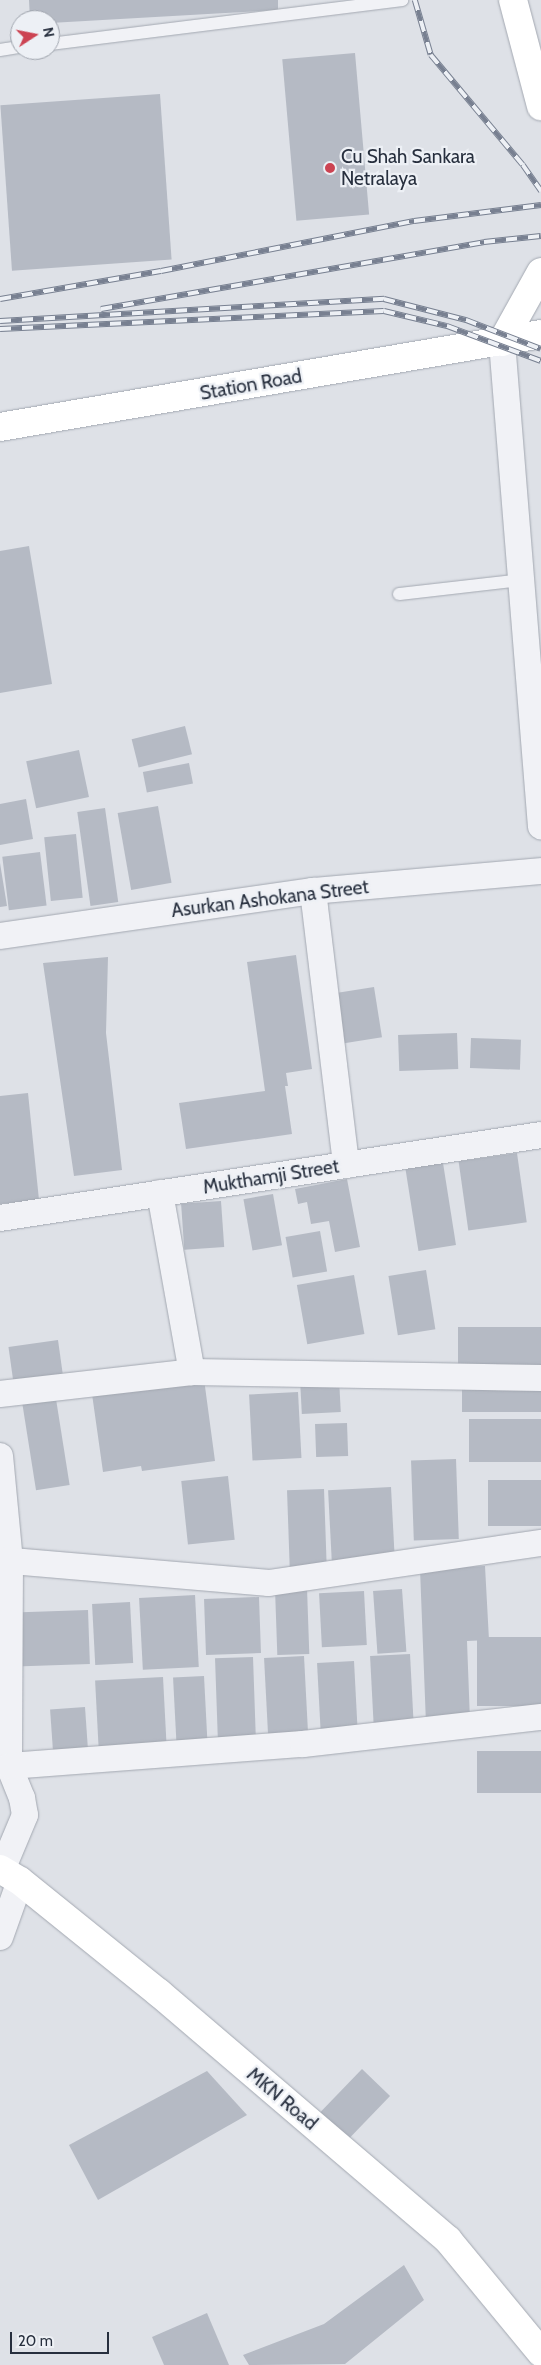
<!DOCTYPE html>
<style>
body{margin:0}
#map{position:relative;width:541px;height:2365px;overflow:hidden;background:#dee1e7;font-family:Cabin,sans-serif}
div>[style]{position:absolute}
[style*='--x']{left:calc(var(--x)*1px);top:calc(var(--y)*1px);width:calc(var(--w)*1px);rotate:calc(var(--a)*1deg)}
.building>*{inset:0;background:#b5bac4;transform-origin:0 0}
.roads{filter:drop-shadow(0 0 1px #a3a8b1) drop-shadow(0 0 1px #a3a8b1)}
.lane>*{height:12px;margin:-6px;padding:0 6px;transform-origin:6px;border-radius:6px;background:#f1f2f6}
.street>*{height:26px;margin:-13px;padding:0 13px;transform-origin:13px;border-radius:13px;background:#f1f2f6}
.secondary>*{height:28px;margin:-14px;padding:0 14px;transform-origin:14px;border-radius:14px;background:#fff}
.primary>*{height:28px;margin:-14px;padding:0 14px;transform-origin:14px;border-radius:14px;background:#fff}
.rail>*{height:5.5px;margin-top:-2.75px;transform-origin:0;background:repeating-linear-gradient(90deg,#edf0f5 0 11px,#788091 0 22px);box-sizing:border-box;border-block:1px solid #788091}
.dots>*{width:14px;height:14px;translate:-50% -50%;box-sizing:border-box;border:2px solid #edf0f5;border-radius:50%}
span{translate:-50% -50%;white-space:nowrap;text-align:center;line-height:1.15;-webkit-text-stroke:4.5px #edf0f5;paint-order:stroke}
.poi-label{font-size:19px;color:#272f3e}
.left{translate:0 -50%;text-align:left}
.street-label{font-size:19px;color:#272f3e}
.north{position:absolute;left:10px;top:10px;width:50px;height:50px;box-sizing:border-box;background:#edf0f5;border:1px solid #9ea3ac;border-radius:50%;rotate:79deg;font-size:14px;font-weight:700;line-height:20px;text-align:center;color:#272f3e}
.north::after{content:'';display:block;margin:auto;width:18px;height:22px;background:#cc4352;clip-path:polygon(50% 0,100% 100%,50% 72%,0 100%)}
.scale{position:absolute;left:10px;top:2332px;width:99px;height:22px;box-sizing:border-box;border:2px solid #272f3e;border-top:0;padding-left:6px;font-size:15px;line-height:18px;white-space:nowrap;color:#272f3e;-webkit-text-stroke:4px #edf0f5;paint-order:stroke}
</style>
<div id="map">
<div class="building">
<i style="clip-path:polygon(29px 0,278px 0,278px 10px,50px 23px,50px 20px,30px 20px)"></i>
<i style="left:355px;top:53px;width:162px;height:73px;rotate:85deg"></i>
<i style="left:160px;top:94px;width:166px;height:160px;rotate:86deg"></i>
<i style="clip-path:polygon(29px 546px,52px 684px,0 693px,0 551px)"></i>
<i style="left:185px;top:726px;width:29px;height:55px;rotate:76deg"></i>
<i style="left:79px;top:750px;width:48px;height:54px;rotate:78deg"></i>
<i style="left:189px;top:763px;width:21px;height:47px;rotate:79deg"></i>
<i style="clip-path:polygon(26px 799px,33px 839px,0 845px,0 804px)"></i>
<i style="left:158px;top:806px;width:78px;height:41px;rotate:80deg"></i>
<i style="left:105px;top:808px;width:95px;height:28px;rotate:82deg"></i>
<i style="left:76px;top:834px;width:64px;height:32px;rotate:84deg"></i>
<i style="left:40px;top:852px;width:54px;height:38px;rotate:83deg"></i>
<i style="clip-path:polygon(0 863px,7px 906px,0 907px)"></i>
<i style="clip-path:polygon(296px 955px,312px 1069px,286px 1073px,288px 1086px,285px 1086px,292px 1134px,186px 1149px,179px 1103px,265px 1091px,247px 962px)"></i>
<i style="clip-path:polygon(108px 957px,106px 1033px,122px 1170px,74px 1176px,43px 963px)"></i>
<i style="left:374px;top:987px;width:51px;height:43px;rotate:81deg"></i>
<i style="left:457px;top:1033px;width:36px;height:59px;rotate:88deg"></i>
<i style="left:471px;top:1038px;width:50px;height:30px;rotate:2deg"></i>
<i style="clip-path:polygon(28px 1093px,39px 1200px,0 1204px,0 1096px)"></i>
<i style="left:517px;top:1153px;width:70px;height:59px;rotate:82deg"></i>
<i style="left:443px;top:1163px;width:83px;height:38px;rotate:81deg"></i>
<i style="clip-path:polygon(347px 1179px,360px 1247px,335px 1252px,329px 1221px,311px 1224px,307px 1202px,298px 1204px,295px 1189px)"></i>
<i style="left:273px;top:1194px;width:52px;height:30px;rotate:80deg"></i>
<i style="left:221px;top:1201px;width:46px;height:40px;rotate:86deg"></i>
<i style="left:320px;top:1231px;width:41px;height:35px;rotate:80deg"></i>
<i style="left:426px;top:1270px;width:60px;height:38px;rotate:81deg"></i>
<i style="left:354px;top:1275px;width:60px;height:58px;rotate:80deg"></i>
<i style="left:541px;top:1327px;width:51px;height:83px;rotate:90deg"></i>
<i style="left:58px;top:1340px;width:34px;height:50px;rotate:82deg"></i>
<i style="left:339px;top:1378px;width:34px;height:39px;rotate:87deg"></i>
<i style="clip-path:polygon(204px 1379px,215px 1461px,142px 1471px,141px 1466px,103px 1472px,92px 1394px)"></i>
<i style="left:541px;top:1383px;width:29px;height:79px;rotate:90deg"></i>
<i style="left:298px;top:1392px;width:66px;height:49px;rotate:87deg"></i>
<i style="left:56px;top:1399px;width:87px;height:34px;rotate:81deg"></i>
<i style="left:541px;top:1419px;width:43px;height:72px;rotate:90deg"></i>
<i style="left:347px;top:1423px;width:33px;height:32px;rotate:88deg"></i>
<i style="left:456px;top:1459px;width:80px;height:45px;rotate:88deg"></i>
<i style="left:228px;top:1476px;width:64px;height:47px;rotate:84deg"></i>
<i style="left:541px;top:1480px;width:46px;height:53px;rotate:90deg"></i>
<i style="left:391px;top:1487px;width:74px;height:63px;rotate:87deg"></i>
<i style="left:324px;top:1489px;width:78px;height:37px;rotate:88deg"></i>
<i style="clip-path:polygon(485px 1566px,489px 1640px,467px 1641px,470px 1721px,426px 1724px,420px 1569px)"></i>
<i style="left:307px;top:1588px;width:66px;height:32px;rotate:88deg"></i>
<i style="left:402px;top:1589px;width:63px;height:29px;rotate:86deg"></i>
<i style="left:364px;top:1591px;width:54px;height:45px;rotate:87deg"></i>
<i style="left:195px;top:1595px;width:72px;height:56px;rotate:87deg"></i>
<i style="left:259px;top:1597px;width:56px;height:55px;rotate:88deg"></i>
<i style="left:130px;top:1602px;width:61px;height:38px;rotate:87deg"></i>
<i style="left:88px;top:1610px;width:54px;height:74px;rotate:88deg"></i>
<i style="left:541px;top:1637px;width:69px;height:64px;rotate:90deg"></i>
<i style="left:410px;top:1654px;width:73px;height:40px;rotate:87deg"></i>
<i style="left:304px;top:1656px;width:83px;height:40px;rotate:87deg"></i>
<i style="left:253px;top:1657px;width:86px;height:38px;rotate:88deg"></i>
<i style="left:354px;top:1661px;width:68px;height:37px;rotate:87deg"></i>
<i style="left:204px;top:1676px;width:64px;height:31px;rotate:87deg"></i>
<i style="left:163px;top:1677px;width:69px;height:68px;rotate:87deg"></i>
<i style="left:85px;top:1707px;width:49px;height:35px;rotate:86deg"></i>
<i style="left:541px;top:1751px;width:42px;height:64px;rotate:90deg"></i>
<i style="left:362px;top:2069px;width:39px;height:68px;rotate:44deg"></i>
<i style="clip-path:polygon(207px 2071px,247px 2115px,98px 2200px,69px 2145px)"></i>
<i style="clip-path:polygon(404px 2265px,424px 2300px,345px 2364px,249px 2365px,243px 2355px,324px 2324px)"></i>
<i style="clip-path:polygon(207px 2313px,229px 2365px,164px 2365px,152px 2337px)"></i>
</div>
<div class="roads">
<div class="lane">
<i style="--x:50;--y:44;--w:355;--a:-7.1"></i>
<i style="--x:0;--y:50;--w:20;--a:-9"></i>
<i style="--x:399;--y:594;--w:123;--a:-6.5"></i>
</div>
<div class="street">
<i style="--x:502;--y:342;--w:486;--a:85.4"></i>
<i style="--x:313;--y:891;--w:276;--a:83.1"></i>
<i style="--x:0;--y:936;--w:316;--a:-8.2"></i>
<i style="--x:313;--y:891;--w:229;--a:-5"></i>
<i style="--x:160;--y:1193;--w:182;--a:79.9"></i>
<i style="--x:0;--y:1218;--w:547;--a:-8.72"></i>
<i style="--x:0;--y:1394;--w:193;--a:-6.5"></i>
<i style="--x:192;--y:1372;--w:349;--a:1"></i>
<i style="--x:0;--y:1456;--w:105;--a:84.6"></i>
<i style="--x:10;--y:1561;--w:205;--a:90.3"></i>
<i style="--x:9;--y:1766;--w:35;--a:68"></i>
<i style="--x:22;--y:1798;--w:17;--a:80"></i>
<i style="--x:25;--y:1815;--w:60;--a:112.7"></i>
<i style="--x:0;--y:1560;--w:270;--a:4.9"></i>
<i style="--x:269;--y:1583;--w:275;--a:-8.4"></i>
<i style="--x:9;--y:1766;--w:295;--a:-4.3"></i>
<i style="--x:303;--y:1744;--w:240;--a:-6.5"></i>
<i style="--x:0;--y:1937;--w:59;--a:-70.3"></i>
</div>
<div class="secondary">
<i style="--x:0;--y:1869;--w:23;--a:31"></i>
<i style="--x:20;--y:1881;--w:179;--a:38.9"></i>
<i style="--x:159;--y:1993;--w:380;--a:40.5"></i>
<i style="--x:448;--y:2240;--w:146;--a:50.5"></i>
</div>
<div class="primary">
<i style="--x:513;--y:0;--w:110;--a:75.2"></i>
<i style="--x:502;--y:342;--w:80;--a:-60.9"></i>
<i style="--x:0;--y:427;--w:549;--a:-9.75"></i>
</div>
</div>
<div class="rail">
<i style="--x:415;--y:0;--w:57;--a:73.8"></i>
<i style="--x:431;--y:55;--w:143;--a:50.1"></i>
<i style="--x:523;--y:165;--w:32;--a:55"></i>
<i style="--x:0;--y:299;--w:163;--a:-9.9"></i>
<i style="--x:161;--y:271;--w:258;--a:-11.2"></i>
<i style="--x:414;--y:221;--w:128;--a:-7.2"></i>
<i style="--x:101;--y:309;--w:389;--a:-9.9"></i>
<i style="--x:484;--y:242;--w:57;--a:-6"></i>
<i style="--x:0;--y:321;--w:385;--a:-3.3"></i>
<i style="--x:384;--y:299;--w:85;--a:14.4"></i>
<i style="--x:466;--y:320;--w:80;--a:21.1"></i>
<i style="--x:0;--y:329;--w:384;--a:-2.7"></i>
<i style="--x:384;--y:311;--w:65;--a:13.4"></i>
<i style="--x:447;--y:326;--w:100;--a:20.4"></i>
</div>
<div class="dots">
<i style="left:330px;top:168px;background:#cc4352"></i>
</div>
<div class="poi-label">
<span class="left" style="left:341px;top:168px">Cu Shah Sankara<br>Netralaya</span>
</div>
<div class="street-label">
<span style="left:251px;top:385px;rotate:-10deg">Station Road</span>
<span style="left:270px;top:899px;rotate:-7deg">Asurkan Ashokana Street</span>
<span style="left:271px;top:1177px;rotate:-9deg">Mukthamji Street</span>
<span style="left:282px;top:2099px;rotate:40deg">MKN Road</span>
</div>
<div class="north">N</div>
<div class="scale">20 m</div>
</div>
